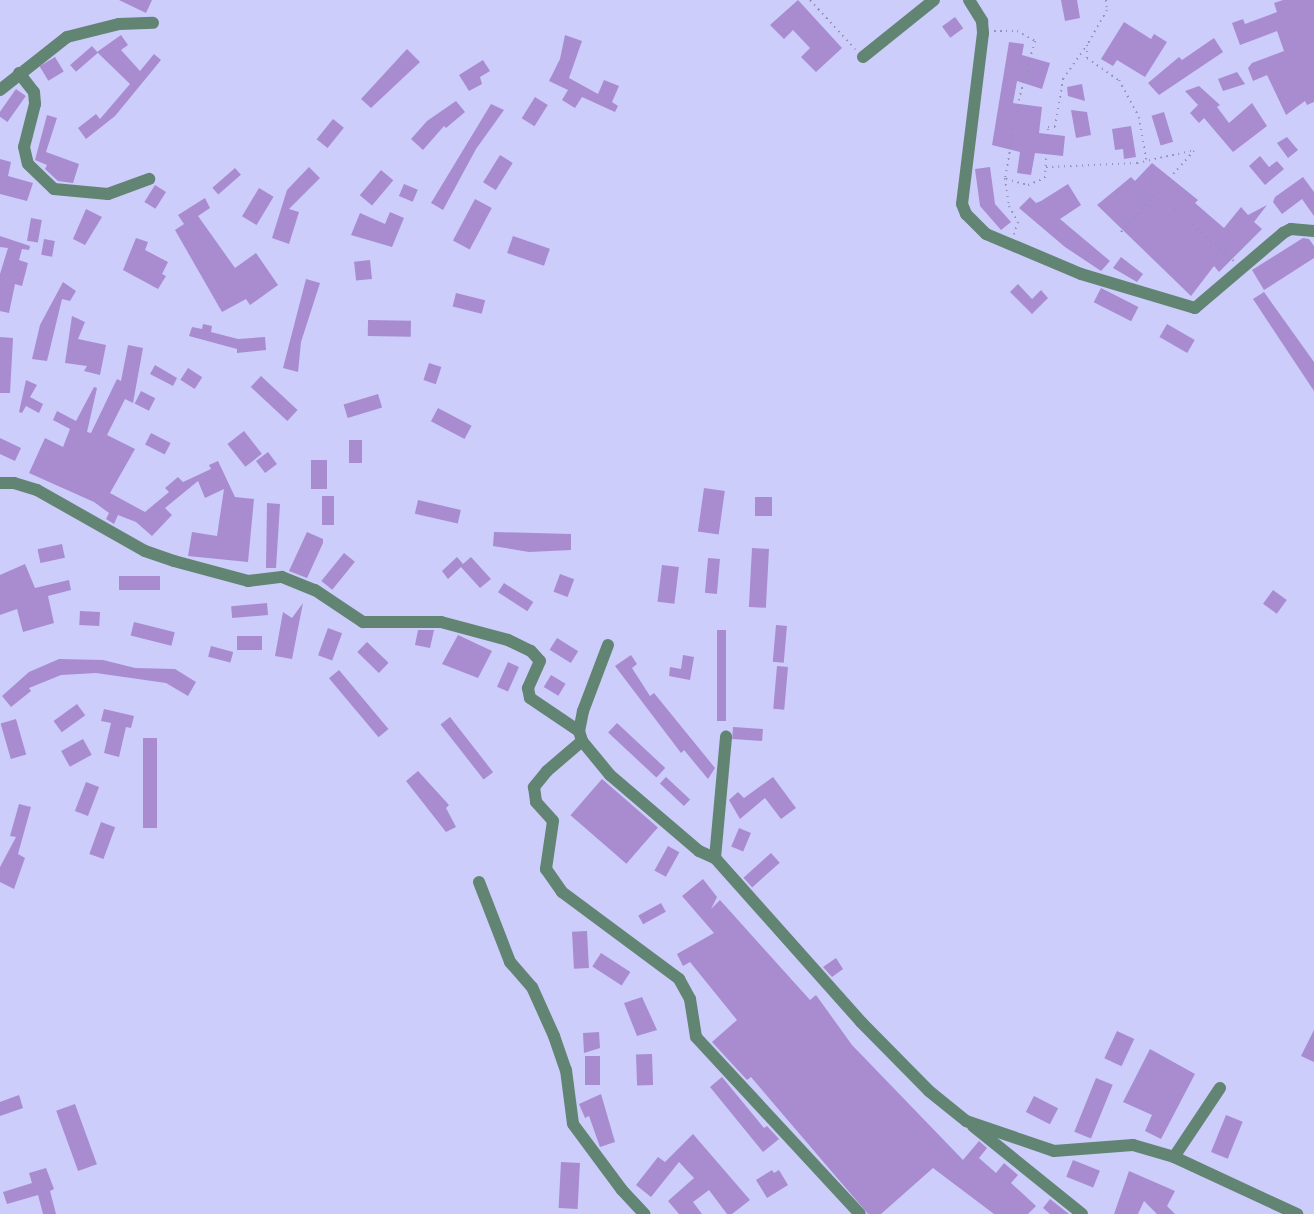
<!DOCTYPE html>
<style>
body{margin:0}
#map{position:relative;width:1314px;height:1214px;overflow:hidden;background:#cccdfb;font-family:"Asap Condensed",sans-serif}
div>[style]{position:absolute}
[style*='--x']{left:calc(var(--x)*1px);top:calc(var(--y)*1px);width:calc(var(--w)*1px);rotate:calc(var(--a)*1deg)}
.building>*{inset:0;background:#a98bd0;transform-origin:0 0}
.path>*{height:2px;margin-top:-1px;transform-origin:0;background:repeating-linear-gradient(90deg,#9393bc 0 1.5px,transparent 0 6px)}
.minor>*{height:12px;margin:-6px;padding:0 6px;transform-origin:6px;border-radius:6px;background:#618473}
span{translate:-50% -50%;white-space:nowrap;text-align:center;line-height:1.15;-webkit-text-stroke:5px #cccdfb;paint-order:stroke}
</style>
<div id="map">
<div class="building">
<i style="clip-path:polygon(119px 0,152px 0,146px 13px)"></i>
<i style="clip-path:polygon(798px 0,842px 48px,816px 72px,801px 57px,810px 48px,793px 30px,784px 39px,770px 25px)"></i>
<i style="clip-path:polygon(1061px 0,1077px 0,1080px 18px,1065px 21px)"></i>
<i style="clip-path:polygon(1283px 0,1314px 0,1314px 102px,1307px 105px,1305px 101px,1286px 115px,1267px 75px,1253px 81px,1248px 68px,1252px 63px,1284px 51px,1277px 31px,1240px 45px,1232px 23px,1243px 19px,1245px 24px,1277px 12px,1274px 3px)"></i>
<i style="left:955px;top:17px;width:14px;height:16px;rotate:54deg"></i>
<i style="clip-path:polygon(1124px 22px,1151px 39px,1154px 34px,1167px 42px,1145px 77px,1117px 60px,1113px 66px,1101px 59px)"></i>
<i style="clip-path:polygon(121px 35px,128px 45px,121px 50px,140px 71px,154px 54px,161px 60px,115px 116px,86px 139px,78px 128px,96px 114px,100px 119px,130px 84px,97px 52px)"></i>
<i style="clip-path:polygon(565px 35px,582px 41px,569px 78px,598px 94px,604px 80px,619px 86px,612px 102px,618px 106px,615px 112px,582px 97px,575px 108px,562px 100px,568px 90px,549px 81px,560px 59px)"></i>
<i style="clip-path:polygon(1214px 38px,1223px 52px,1159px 95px,1148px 83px,1179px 57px,1182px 60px)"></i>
<i style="clip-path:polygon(1009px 42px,1024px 44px,1022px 55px,1050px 63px,1042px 89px,1017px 81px,1013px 103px,1042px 107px,1039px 133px,1065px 136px,1063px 156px,1035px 153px,1031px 175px,1017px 173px,1020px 152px,992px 145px)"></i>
<i style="left:92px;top:46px;width:9px;height:29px;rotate:49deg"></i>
<i style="clip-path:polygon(407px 49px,420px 62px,371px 108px,361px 99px)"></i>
<i style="left:55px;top:57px;width:17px;height:18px;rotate:59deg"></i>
<i style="clip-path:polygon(483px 60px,490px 71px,480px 77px,482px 84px,469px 91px,459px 75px)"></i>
<i style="clip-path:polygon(1237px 72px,1245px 84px,1223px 91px,1218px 79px)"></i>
<i style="clip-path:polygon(1082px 84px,1085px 101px,1068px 96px,1067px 87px)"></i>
<i style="clip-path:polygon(1199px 86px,1220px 105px,1217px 107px,1229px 123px,1252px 103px,1267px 126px,1233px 152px,1204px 118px,1199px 123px,1190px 113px,1198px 105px,1185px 91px)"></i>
<i style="left:16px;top:89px;width:12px;height:32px;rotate:35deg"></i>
<i style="left:535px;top:97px;width:15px;height:25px;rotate:32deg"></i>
<i style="clip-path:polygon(456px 101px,465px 112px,446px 128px,444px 126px,423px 150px,411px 139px,427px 121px)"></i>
<i style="clip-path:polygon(491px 104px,504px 110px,476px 149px,443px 210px,431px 203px)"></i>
<i style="clip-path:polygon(1071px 110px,1087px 112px,1091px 135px,1076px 138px)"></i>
<i style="left:1164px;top:112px;width:31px;height:13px;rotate:73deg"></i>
<i style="clip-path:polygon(47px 115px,57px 118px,46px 152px,79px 164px,73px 183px,58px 181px,45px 169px,47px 165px,35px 160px)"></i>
<i style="left:333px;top:119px;width:14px;height:26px;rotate:39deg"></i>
<i style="clip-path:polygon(1131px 126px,1136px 157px,1124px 159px,1123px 149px,1115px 150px,1112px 129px)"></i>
<i style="clip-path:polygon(1287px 137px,1298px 150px,1288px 158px,1277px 143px)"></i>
<i style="left:500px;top:155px;width:15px;height:32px;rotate:32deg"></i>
<i style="clip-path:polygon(1260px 156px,1269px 167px,1277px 161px,1284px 169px,1265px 185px,1249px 166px)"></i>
<i style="clip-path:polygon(0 159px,11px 162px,8px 176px,33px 183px,27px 201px,0 194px)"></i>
<i style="clip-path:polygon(1152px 163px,1198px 200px,1195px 203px,1224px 228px,1241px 207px,1248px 215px,1267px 205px,1254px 222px,1262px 229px,1219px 272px,1214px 266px,1191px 296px,1097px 205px,1131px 177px,1135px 181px)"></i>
<i style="clip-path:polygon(309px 167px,320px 178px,289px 209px,299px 212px,289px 244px,272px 238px,287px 190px)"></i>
<i style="clip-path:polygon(990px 167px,995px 204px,1011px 222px,1001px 230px,980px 206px,975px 169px)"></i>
<i style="left:235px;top:168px;width:9px;height:30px;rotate:49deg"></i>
<i style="left:381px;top:170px;width:16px;height:33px;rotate:40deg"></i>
<i style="clip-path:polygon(1303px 177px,1314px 192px,1314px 216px,1302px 199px,1282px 214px,1273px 202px,1275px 197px)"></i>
<i style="left:404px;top:184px;width:15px;height:13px;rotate:23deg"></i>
<i style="clip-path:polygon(1068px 184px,1081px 205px,1060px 219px,1110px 261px,1101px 271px,1065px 247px,1019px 208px,1030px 197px,1036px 203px,1041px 201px)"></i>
<i style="left:155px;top:185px;width:13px;height:20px;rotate:32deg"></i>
<i style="left:259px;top:188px;width:17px;height:33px;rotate:31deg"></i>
<i style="clip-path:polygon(205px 198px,210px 208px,198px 216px,235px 268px,256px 253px,278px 285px,250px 305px,246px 299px,222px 312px,175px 230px,184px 224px,178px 215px)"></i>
<i style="left:475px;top:199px;width:19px;height:47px;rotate:28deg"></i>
<i style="clip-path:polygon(86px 209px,102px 217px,85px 245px,73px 239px)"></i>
<i style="clip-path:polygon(390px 212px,404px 218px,392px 247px,351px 235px,360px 213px,385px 224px)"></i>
<i style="left:31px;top:218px;width:11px;height:23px;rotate:10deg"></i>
<i style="clip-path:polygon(0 236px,30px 246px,29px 250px,22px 249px,19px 260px,28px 263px,22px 286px,15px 284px,9px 313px,0 311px,0 274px,8px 248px,0 247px)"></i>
<i style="left:513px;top:236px;width:39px;height:18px;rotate:19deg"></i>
<i style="clip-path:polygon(136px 238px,148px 242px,145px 250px,168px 262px,162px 274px,166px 276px,158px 289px,123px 270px)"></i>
<i style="clip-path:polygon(1303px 238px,1309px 239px,1314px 246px,1314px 258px,1264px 290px,1252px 270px)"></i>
<i style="left:44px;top:239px;width:11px;height:16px;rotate:10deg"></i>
<i style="clip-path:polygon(1121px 257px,1143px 274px,1137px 282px,1113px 268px)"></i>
<i style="left:370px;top:260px;width:19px;height:16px;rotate:84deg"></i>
<i style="clip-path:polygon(306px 279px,320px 283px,301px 342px,298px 372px,283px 368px)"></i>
<i style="clip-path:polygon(63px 282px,76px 291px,70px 301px,62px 299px,47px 361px,32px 359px,40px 325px)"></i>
<i style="clip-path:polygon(1018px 284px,1032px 299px,1041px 290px,1048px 298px,1032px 314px,1010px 292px)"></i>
<i style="left:1101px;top:288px;width:42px;height:16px;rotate:27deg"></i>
<i style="clip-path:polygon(1264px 292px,1314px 362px,1314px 391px,1253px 299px)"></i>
<i style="left:456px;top:293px;width:30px;height:14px;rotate:14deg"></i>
<i style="clip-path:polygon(72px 316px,85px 322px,78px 339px,106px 345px,100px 375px,84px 371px,87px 366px,65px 363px)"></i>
<i style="left:368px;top:320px;width:43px;height:16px;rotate:1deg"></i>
<i style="clip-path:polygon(203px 324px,212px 326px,211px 332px,238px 339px,265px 337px,266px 350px,237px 353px,237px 349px,189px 336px,192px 327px,202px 329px)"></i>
<i style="left:1167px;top:324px;width:32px;height:15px;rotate:30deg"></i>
<i style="clip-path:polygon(0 337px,13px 338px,10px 393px,0 393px)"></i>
<i style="clip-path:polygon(128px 345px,143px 348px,133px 403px,125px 399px,107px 435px,135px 449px,110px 493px,145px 512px,169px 492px,165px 488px,178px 477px,183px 482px,211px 469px,209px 465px,218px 461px,235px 497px,254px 499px,248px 562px,188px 556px,192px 532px,217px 536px,224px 489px,205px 498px,198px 481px,165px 508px,172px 515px,152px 536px,136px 522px,118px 515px,114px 524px,106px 519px,109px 513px,94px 502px,29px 473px,45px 438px,63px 447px,70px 429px,53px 420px,57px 411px,76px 421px,94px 387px,97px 388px,87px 432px,91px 433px,117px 379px,121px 381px)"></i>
<i style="left:429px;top:363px;width:13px;height:18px;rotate:18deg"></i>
<i style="clip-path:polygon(155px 365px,177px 378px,173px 386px,150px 374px)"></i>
<i style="left:188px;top:368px;width:17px;height:14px;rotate:33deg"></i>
<i style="left:261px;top:376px;width:50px;height:15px;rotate:43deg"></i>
<i style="clip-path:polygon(26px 380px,37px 385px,30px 397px,43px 404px,39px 413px,26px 406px,22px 413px,19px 412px)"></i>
<i style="left:141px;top:391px;width:16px;height:14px;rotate:27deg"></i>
<i style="left:378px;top:394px;width:14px;height:36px;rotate:73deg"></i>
<i style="left:438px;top:408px;width:38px;height:15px;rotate:28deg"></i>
<i style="left:244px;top:431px;width:29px;height:21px;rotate:52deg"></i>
<i style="left:151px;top:433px;width:22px;height:13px;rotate:27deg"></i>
<i style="clip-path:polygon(0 438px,21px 448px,15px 461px,0 454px)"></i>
<i style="left:349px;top:440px;width:13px;height:23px"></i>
<i style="left:268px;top:452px;width:15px;height:15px;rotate:53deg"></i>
<i style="left:311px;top:460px;width:16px;height:29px"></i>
<i style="left:704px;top:488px;width:21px;height:44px;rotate:8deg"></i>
<i style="left:322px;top:496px;width:12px;height:29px"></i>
<i style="left:755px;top:497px;width:17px;height:19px"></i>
<i style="left:418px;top:500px;width:44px;height:14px;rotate:13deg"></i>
<i style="clip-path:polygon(267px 503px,280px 504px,276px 568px,266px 568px)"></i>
<i style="clip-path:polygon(307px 532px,323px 539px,323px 543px,307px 578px,289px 571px)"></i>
<i style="clip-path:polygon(494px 532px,571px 534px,571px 550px,529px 552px,493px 546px)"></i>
<i style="left:62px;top:544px;width:14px;height:25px;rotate:78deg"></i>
<i style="left:752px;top:548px;width:17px;height:59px;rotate:3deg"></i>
<i style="left:344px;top:553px;width:14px;height:36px;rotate:39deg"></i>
<i style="clip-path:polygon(457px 557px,463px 564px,471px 557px,491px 579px,480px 588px,461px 567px,448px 579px,442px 571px)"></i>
<i style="left:708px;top:558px;width:12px;height:35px;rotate:5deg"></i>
<i style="clip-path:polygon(25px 564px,35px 588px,69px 580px,71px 590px,48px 596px,54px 623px,23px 632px,17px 609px,0 615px,0 575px)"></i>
<i style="left:662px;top:565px;width:17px;height:37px;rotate:7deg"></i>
<i style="left:560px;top:574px;width:15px;height:19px;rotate:20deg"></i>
<i style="left:119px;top:576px;width:41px;height:14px"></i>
<i style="left:504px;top:583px;width:35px;height:11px;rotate:33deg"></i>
<i style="left:1273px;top:590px;width:17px;height:17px;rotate:36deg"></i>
<i style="left:267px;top:603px;width:12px;height:36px;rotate:85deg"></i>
<i style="clip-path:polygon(303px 603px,292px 659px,275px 656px,283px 612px,292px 618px)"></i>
<i style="left:80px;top:611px;width:20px;height:14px;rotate:3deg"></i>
<i style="left:134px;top:622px;width:42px;height:14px;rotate:14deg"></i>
<i style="left:776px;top:625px;width:11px;height:37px;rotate:5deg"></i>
<i style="left:328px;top:628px;width:15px;height:29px;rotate:20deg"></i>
<i style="clip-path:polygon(418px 630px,434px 630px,430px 648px,415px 645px)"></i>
<i style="left:717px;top:630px;width:9px;height:91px"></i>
<i style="clip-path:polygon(458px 635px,492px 651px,478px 678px,442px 664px)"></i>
<i style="left:237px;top:636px;width:25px;height:14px"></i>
<i style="left:557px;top:638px;width:25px;height:14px;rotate:32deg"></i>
<i style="left:367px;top:642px;width:30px;height:14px;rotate:44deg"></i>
<i style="left:211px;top:646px;width:23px;height:11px;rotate:15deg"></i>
<i style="clip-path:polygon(631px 655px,637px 664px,632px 668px,650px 696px,654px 693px,715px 768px,708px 779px,684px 750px,681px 753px,615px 666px)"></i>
<i style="clip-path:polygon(683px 655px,694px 657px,690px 680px,669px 676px,670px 667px,681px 669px)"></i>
<i style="clip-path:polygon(59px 659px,103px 660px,135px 668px,175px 669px,196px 682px,188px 696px,166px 683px,96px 673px,61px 675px,29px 688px,31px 691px,11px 707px,2px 696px,29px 672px)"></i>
<i style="left:508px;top:662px;width:12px;height:27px;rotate:24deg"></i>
<i style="left:777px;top:666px;width:11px;height:43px;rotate:5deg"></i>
<i style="left:339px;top:670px;width:77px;height:13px;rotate:50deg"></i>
<i style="left:551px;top:675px;width:17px;height:14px;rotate:31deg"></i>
<i style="left:77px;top:704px;width:14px;height:29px;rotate:54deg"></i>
<i style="clip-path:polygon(104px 709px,134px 716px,131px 728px,126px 727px,119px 757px,104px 753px,111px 723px,101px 721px)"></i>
<i style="left:450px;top:717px;width:70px;height:12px;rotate:52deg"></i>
<i style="left:16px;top:719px;width:37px;height:16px;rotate:74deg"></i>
<i style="left:617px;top:723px;width:66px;height:13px;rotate:43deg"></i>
<i style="left:733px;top:727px;width:30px;height:12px;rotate:4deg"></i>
<i style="left:143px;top:738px;width:14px;height:90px"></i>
<i style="left:83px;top:739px;width:18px;height:25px;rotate:61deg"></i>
<i style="clip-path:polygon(418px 771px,449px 805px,446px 808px,456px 827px,446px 832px,406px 781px)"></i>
<i style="left:666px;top:777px;width:33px;height:9px;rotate:43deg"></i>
<i style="clip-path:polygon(773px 777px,796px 808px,781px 819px,765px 798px,740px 819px,729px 800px,738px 792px,744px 798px)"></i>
<i style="left:602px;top:779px;width:74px;height:48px;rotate:41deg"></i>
<i style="left:86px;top:782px;width:14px;height:31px;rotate:21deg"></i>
<i style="clip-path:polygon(19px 804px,31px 807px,18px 854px,25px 858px,14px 889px,0 882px,0 867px,16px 837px,10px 836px)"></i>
<i style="left:101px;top:822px;width:15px;height:34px;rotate:20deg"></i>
<i style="left:739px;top:828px;width:13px;height:20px;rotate:23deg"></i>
<i style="left:668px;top:846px;width:13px;height:28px;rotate:29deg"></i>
<i style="left:771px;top:853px;width:13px;height:37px;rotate:48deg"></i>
<i style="clip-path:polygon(703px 879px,717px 897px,711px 909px,720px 900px,810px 1000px,816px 995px,852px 1045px,963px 1160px,979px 1141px,987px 1148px,979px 1158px,996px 1173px,1004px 1163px,1018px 1175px,1011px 1183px,1036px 1206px,1028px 1214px,994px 1214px,933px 1168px,881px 1214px,868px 1214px,751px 1077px,747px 1080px,712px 1042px,737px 1020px,690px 962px,683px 966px,677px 954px,714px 933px,682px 896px)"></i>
<i style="left:661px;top:903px;width:10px;height:26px;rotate:61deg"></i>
<i style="left:587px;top:931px;width:37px;height:15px;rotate:87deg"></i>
<i style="left:601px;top:953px;width:35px;height:16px;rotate:33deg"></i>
<i style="clip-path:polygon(836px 958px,843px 969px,832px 977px,823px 967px)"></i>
<i style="clip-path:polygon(642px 997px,657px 1030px,637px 1036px,624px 1003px)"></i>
<i style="clip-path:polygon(1314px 1030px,1314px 1062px,1301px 1056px)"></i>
<i style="left:1117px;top:1031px;width:19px;height:30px;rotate:25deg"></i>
<i style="clip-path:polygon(599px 1032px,600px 1048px,584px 1053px,583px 1033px)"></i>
<i style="clip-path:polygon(1150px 1049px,1195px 1074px,1161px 1139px,1145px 1131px,1152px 1115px,1123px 1102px)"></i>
<i style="left:652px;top:1054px;width:31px;height:16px;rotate:88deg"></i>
<i style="left:600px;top:1056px;width:29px;height:15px;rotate:90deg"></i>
<i style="clip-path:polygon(722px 1077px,764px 1128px,767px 1126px,779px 1139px,763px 1152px,710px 1087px)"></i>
<i style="left:1096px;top:1078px;width:18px;height:58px;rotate:22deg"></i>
<i style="clip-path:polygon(601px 1094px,615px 1142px,600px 1147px,589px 1116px,585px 1118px,579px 1104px)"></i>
<i style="clip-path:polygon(19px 1095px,23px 1108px,0 1116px,0 1102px)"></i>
<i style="left:1034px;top:1096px;width:27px;height:18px;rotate:27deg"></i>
<i style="left:75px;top:1104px;width:64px;height:20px;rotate:70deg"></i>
<i style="left:1226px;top:1115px;width:18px;height:40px;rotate:22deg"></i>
<i style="clip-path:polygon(693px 1134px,750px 1200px,732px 1214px,727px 1214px,709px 1190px,693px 1202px,702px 1214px,679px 1214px,668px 1201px,694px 1178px,679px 1162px,651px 1197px,636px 1185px,658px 1157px,665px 1162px)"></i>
<i style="left:1073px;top:1160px;width:29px;height:18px;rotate:22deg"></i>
<i style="left:561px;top:1162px;width:19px;height:46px;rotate:3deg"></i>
<i style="clip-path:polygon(46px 1168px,54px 1189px,50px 1191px,56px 1214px,43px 1214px,38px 1195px,7px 1204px,3px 1192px,32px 1183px,29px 1173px)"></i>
<i style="clip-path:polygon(772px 1170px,774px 1173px,779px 1170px,788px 1185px,767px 1198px,756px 1180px)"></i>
<i style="clip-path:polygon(1129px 1171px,1175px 1191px,1167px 1206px,1175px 1214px,1157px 1214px,1144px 1201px,1138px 1214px,1114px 1214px)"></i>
<i style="clip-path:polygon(1050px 1199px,1069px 1214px,1050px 1214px,1043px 1208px)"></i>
</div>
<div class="path">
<i style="--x:810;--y:0;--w:67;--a:47.4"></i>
<i style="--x:1106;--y:0;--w:10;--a:84"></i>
<i style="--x:1107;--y:10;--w:40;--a:119.7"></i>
<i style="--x:1087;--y:45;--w:13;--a:90"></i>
<i style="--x:1087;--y:58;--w:39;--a:35"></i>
<i style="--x:1119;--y:80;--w:42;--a:61.6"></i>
<i style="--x:1139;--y:117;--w:43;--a:80.5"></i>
<i style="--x:994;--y:31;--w:23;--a:0"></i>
<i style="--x:1017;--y:31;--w:21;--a:29"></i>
<i style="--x:1035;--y:41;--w:60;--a:105.4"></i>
<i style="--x:1019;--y:99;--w:80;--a:100"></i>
<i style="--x:1005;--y:178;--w:28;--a:82"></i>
<i style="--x:1009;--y:206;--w:18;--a:61"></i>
<i style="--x:1018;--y:222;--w:13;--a:108"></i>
<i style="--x:1046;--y:167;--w:91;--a:-2.5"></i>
<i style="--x:1137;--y:163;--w:59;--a:-12.6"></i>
<i style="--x:1006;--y:179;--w:23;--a:15"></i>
<i style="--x:1028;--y:185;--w:18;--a:-22"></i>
<i style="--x:1045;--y:178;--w:51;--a:-86.6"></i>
<i style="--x:1048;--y:127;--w:7;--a:0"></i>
<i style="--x:1055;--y:127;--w:49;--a:-80.5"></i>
<i style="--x:1063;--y:79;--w:42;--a:-54.8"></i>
<i style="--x:1156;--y:193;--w:103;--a:41.1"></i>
<i style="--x:1121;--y:232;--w:109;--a:-48"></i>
</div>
<div class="minor">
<i style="--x:969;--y:0;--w:25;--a:58"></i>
<i style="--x:982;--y:21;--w:12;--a:85"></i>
<i style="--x:983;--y:33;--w:172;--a:97"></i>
<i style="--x:962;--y:204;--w:11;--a:68"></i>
<i style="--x:966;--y:214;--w:28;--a:45"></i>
<i style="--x:986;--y:234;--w:103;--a:22.8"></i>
<i style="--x:1081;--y:274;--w:119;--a:16.6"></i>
<i style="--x:1195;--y:308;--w:116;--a:-40.4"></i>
<i style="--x:1283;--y:233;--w:9;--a:-27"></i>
<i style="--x:1291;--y:229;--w:23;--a:5"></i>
<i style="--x:863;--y:57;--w:91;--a:-38.8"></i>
<i style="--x:19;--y:73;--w:24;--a:52"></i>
<i style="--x:34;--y:92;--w:12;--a:85"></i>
<i style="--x:35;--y:104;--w:44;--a:104.3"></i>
<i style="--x:24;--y:147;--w:17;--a:77"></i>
<i style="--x:28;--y:164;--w:36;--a:44"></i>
<i style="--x:54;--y:189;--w:54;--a:5.3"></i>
<i style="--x:108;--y:194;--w:44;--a:-20.1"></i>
<i style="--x:0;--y:90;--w:85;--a:-38.3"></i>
<i style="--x:67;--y:37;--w:54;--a:-14"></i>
<i style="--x:119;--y:24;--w:34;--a:-2"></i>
<i style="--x:0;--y:483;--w:14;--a:0"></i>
<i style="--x:14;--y:483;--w:24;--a:17"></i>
<i style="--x:37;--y:490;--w:124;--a:29.5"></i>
<i style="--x:145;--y:551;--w:31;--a:19"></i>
<i style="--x:174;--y:561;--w:77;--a:15.1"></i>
<i style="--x:248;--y:581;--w:34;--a:-7"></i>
<i style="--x:282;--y:577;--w:35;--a:22"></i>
<i style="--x:315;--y:590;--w:58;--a:33.7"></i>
<i style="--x:363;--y:622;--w:78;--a:0"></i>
<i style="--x:441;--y:622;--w:69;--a:15"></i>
<i style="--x:508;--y:640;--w:25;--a:26"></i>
<i style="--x:531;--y:651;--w:13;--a:48"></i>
<i style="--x:540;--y:661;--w:30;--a:114"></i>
<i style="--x:528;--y:688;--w:10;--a:79"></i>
<i style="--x:530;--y:698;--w:59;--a:34"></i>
<i style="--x:608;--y:645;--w:71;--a:110.7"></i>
<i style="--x:583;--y:711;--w:20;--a:101"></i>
<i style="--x:579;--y:731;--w:10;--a:73"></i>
<i style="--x:582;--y:741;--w:44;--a:50.5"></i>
<i style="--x:610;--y:775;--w:117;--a:40.5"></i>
<i style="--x:699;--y:851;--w:17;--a:24"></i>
<i style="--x:715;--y:858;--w:220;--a:48.3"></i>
<i style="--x:861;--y:1022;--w:97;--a:45.4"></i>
<i style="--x:929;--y:1091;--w:48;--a:39"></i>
<i style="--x:966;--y:1121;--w:93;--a:18.8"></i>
<i style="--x:1054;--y:1151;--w:79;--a:-4.3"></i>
<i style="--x:1133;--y:1145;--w:43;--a:16.3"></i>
<i style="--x:1174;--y:1157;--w:136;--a:24.9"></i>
<i style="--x:582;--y:741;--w:46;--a:139.4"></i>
<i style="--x:547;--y:771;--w:21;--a:129"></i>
<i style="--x:534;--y:787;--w:15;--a:82"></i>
<i style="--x:536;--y:802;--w:25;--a:48"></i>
<i style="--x:553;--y:821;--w:49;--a:98.3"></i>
<i style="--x:546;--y:869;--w:28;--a:55"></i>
<i style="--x:562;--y:892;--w:146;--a:36.6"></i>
<i style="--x:679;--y:979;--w:23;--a:61"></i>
<i style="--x:690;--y:999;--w:38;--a:81"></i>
<i style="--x:696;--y:1037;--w:241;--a:47.2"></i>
<i style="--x:715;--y:858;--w:122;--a:-84.8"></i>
<i style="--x:479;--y:882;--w:86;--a:68.8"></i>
<i style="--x:510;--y:962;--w:33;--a:49"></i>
<i style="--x:532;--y:987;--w:54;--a:65.8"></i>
<i style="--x:554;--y:1036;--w:36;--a:71"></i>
<i style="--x:566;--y:1070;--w:54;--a:82.6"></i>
<i style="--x:573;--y:1124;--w:82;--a:53.4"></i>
<i style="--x:622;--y:1190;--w:33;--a:47"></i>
<i style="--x:973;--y:1126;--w:140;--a:38.9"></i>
<i style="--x:1174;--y:1157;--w:83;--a:-56.3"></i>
</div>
</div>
